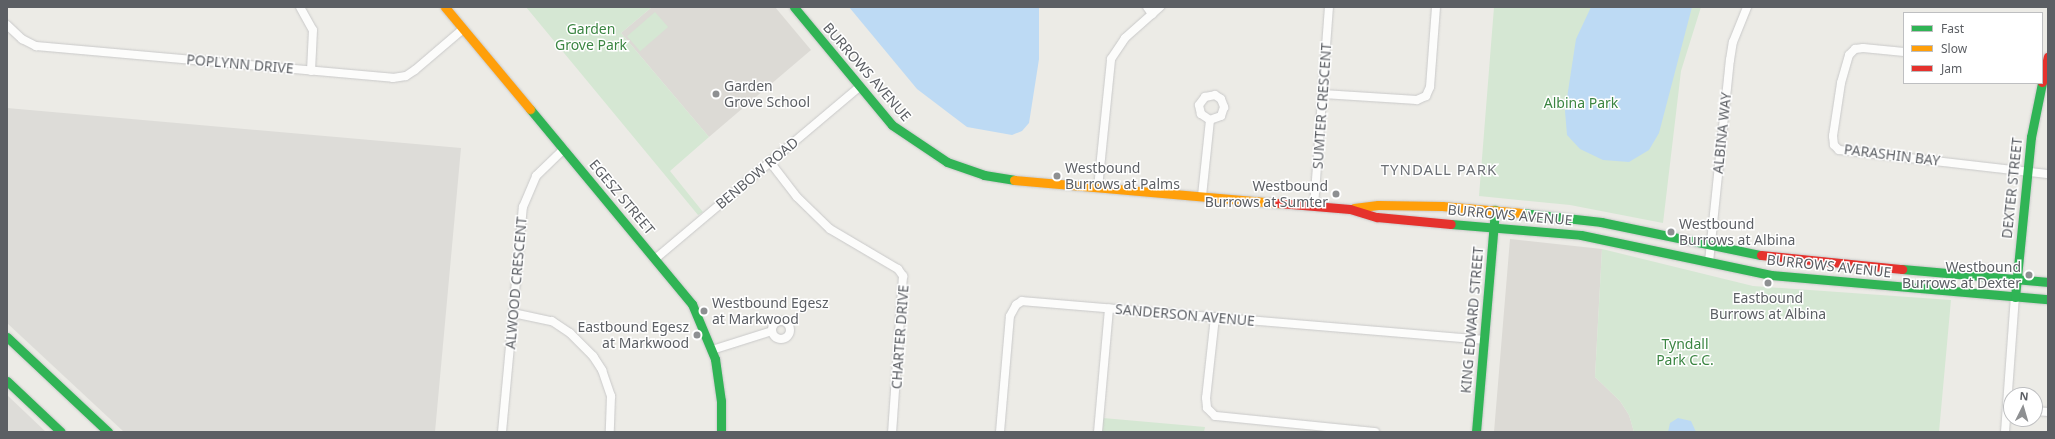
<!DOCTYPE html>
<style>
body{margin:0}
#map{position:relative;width:2055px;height:439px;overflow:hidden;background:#ecebe6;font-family:"Noto Sans",sans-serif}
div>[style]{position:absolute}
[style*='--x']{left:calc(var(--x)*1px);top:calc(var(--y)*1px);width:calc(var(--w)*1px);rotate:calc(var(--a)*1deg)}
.industrial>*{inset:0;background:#dddcd8}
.education>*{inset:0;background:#dcdad5}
.green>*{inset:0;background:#d5e7d3;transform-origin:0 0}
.water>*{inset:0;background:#bddaf4}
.roads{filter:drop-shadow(0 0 1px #c9c9c9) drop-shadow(0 0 1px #c9c9c9)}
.street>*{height:8px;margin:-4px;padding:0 4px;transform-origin:4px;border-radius:4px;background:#fcfcfb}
.street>.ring{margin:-4px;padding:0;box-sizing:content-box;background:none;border:8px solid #fcfcfb;border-radius:50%}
.fast>*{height:9px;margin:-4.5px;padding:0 4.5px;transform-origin:4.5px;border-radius:4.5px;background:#30b455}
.slow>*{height:9px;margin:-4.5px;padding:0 4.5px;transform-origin:4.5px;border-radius:4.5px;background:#ff9f0a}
.jam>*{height:9px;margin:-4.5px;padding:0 4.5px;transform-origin:4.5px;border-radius:4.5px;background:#e5322d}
.dots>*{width:11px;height:11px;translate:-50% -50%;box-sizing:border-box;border:2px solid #fff;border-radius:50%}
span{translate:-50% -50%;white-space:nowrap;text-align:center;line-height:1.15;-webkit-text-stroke:3px #fff;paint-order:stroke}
.park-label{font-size:14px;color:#3b8542}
.street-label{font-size:14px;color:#5c5f64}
.poi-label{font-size:14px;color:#5c5f64}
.left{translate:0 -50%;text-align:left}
.right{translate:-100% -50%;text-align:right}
.neighbourhood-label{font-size:15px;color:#6d7176;letter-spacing:1px}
.frame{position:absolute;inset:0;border:8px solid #5c5f64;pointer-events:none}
.legend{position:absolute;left:1903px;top:12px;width:140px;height:72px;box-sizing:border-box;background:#fff;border:1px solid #bebfc1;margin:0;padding:5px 7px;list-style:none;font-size:12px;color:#5c5f64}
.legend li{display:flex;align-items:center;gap:8px;height:20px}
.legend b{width:20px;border:1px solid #bebfc1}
.north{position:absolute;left:2003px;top:387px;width:40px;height:40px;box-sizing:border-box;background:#fff;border:1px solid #bebfc1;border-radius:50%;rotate:5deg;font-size:11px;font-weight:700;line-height:16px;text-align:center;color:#5c5f64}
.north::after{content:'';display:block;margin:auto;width:14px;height:18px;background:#8e9092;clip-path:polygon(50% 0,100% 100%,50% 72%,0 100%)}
</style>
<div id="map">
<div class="industrial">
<i style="clip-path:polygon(7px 108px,461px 148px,435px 432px,124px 432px,7px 323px)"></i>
<i style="clip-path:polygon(7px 395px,46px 432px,7px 432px)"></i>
</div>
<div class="education">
<i style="clip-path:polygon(652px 7px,775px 7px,811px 50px,709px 137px,621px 33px)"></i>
<i style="clip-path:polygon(1510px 239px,1602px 249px,1595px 377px,1620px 401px,1629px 415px,1634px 432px,1494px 432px)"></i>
</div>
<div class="green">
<i style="clip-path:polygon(526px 7px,652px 7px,621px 33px,709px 137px,670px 171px,703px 212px,698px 215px)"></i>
<i style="clip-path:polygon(1494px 7px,1701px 7px,1681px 71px,1663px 223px,1570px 205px,1479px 196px)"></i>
<i style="left:655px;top:12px;width:20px;height:37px;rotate:49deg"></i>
<i style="clip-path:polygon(1602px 249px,1753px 286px,1951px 300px,1939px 432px,1634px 432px,1629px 415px,1620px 401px,1595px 377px)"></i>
<i style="clip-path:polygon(1103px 418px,1205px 427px,1204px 432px,1102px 432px)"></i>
</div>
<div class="water">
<i style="clip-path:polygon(849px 7px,1039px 7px,1039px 59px,1029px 123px,1022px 131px,1012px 135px,967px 127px,917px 89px)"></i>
<i style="clip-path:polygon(1591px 7px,1692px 7px,1659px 133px,1649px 150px,1629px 162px,1603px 160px,1580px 149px,1567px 135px,1565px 111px,1576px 39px)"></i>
<i style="clip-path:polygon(1678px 418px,1691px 421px,1696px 432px,1668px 432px,1670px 423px)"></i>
</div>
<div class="roads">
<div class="street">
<i style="--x:300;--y:7;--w:26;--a:61"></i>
<i style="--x:313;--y:30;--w:41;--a:92.8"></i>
<i style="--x:1147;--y:7;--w:9;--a:54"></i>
<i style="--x:7;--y:25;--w:21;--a:43"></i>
<i style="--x:22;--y:39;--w:16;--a:27"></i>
<i style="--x:36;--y:46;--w:358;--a:5.1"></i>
<i style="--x:393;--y:78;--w:13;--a:-9"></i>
<i style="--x:406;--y:76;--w:11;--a:-34"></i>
<i style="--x:415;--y:70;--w:63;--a:-40.5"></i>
<i style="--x:1904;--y:52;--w:41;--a:-174.4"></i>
<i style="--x:1863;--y:48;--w:8;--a:173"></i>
<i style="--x:1855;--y:49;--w:8;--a:135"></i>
<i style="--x:1849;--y:55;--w:29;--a:106"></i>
<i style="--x:1841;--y:83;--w:54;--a:98.6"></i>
<i style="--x:1833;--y:136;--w:9;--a:84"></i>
<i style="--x:1834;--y:145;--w:7;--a:45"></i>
<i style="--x:1839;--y:150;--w:210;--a:6.6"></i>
<i style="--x:1323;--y:94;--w:94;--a:3.7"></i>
<i style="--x:1417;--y:100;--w:10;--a:-24"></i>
<i style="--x:1426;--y:96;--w:10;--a:-66"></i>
<i style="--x:1430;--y:87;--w:80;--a:-85.7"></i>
<i style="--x:770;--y:162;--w:44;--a:52.4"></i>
<i style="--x:797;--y:197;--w:46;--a:44.1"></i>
<i style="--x:830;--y:229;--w:79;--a:30.5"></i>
<i style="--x:898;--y:269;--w:9;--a:54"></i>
<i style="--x:903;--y:276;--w:156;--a:94"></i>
<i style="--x:1098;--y:188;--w:130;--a:-84.2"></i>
<i style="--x:1111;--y:59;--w:25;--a:-56"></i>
<i style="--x:1125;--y:38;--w:47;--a:-41.5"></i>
<i style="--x:1202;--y:196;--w:76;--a:-84"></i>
<i style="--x:1210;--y:120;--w:11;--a:-146"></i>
<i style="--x:1201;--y:114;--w:9;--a:-103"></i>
<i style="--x:1199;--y:105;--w:10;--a:-53"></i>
<i style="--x:1205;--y:97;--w:10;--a:-11"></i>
<i style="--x:1215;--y:95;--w:7;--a:34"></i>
<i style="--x:1221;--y:99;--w:9;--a:69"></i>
<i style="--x:1224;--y:107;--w:9;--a:108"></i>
<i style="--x:1221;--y:116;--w:12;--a:160"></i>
<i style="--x:1314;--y:206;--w:200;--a:-85.7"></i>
<i style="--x:655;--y:259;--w:267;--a:-40.1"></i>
<i style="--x:1709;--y:262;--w:203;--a:-84.1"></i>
<i style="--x:1730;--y:60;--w:18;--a:-81"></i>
<i style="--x:1733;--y:42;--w:38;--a:-68"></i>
<i style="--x:513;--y:313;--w:40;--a:12"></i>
<i style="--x:552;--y:321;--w:22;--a:34"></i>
<i style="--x:570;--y:333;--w:33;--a:45"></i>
<i style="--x:593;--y:356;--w:17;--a:57"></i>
<i style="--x:602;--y:370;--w:28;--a:71"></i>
<i style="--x:611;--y:396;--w:36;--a:92"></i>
<i style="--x:1215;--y:317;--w:81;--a:96.3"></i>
<i style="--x:1206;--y:398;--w:10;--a:84"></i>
<i style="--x:1207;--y:408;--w:11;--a:45"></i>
<i style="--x:1215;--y:416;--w:161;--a:5.7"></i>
<i class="ring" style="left:772px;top:321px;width:10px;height:10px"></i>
<i style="--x:712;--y:350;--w:63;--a:-17.6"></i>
<i style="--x:2035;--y:411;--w:13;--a:4"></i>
<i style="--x:502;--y:432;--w:226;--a:-84.7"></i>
<i style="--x:523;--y:207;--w:34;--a:-67"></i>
<i style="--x:536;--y:176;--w:39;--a:-44"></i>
<i style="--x:1000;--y:432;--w:116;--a:-85.1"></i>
<i style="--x:1010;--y:316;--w:13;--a:-61"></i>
<i style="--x:1016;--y:305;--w:7;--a:-34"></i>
<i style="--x:1022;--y:301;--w:464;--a:4.8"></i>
<i style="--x:1098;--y:432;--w:124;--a:-84.9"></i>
<i style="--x:2005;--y:432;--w:135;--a:-85.8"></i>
</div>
<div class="fast">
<i style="--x:794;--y:7;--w:153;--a:50.3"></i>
<i style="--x:892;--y:125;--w:66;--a:33.9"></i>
<i style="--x:947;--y:162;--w:39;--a:19"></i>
<i style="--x:984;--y:175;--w:30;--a:9"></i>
<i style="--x:530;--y:109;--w:254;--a:50.3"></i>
<i style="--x:692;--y:304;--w:60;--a:67.3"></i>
<i style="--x:715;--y:359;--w:42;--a:81.9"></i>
<i style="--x:721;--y:401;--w:31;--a:90"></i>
<i style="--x:1522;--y:213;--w:80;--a:6.5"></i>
<i style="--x:1601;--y:222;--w:163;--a:11.7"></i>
<i style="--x:1451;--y:224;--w:130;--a:4.8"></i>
<i style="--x:1581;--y:235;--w:194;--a:11.9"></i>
<i style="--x:1771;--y:275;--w:278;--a:5"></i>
<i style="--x:1902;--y:269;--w:147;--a:5.1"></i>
<i style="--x:2015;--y:297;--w:161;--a:-84.3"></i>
<i style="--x:2031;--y:137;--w:55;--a:-78.5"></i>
<i style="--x:7;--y:337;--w:139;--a:43.2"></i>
<i style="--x:7;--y:381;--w:74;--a:43.4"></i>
<i style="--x:1476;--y:432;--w:223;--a:-85.1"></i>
</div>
<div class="slow">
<i style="--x:445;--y:7;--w:133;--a:50.2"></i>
<i style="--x:1014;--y:180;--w:266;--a:5"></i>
<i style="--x:1354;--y:208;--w:24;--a:-7"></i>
<i style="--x:1378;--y:205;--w:64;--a:0.9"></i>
<i style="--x:1442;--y:206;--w:80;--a:5"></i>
</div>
<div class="jam">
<i style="--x:2042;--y:82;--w:26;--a:-77"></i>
<i style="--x:1279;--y:203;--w:71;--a:4.8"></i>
<i style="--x:1350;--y:209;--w:28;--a:17"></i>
<i style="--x:1377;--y:217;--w:74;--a:5.4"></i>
<i style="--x:1761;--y:255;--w:142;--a:5.7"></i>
</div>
</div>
<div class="dots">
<i style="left:716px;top:94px;background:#8e9092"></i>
<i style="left:1057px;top:176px;background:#8e9092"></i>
<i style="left:1336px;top:194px;background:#8e9092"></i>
<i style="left:1671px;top:232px;background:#8e9092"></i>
<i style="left:2029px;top:275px;background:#8e9092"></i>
<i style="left:1768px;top:283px;background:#8e9092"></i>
<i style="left:704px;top:311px;background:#8e9092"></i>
<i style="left:697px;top:335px;background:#8e9092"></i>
</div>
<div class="park-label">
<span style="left:591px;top:37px">Garden<br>Grove Park</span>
<span style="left:1581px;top:103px">Albina Park</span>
<span style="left:1685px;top:352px">Tyndall<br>Park C.C.</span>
</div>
<div class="street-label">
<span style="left:240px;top:64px;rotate:5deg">POPLYNN DRIVE</span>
<span style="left:867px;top:72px;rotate:49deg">BURROWS AVENUE</span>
<span style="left:1322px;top:106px;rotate:-86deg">SUMTER CRESCENT</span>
<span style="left:1722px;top:133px;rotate:-84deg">ALBINA WAY</span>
<span style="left:1892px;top:155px;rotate:7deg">PARASHIN BAY</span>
<span style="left:757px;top:173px;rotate:-40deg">BENBOW ROAD</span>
<span style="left:2012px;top:188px;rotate:-84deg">DEXTER STREET</span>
<span style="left:622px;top:197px;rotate:50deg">EGESZ STREET</span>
<span style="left:1510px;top:215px;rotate:5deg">BURROWS AVENUE</span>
<span style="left:1829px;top:266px;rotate:6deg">BURROWS AVENUE</span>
<span style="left:516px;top:283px;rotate:-85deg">ALWOOD CRESCENT</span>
<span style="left:1185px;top:315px;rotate:5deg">SANDERSON AVENUE</span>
<span style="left:1472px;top:320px;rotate:-85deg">KING EDWARD STREET</span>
<span style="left:900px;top:337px;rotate:-86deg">CHARTER DRIVE</span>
</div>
<div class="poi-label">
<span class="left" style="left:724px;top:94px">Garden<br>Grove School</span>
<span class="left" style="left:1065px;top:176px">Westbound<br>Burrows at Palms</span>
<span class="right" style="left:1328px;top:194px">Westbound<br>Burrows at Sumter</span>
<span class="left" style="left:1679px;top:232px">Westbound<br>Burrows at Albina</span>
<span class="right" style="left:2021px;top:275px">Westbound<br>Burrows at Dexter</span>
<span style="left:1768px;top:306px">Eastbound<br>Burrows at Albina</span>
<span class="left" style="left:712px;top:311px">Westbound Egesz<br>at Markwood</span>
<span class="right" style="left:689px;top:335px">Eastbound Egesz<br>at Markwood</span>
</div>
<div class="neighbourhood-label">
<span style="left:1439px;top:170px">TYNDALL PARK</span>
</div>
<div class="frame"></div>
<ul class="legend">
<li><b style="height:5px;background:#30b455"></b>Fast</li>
<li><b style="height:5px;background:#ff9f0a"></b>Slow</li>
<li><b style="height:5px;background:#e5322d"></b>Jam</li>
</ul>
<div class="north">N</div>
</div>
